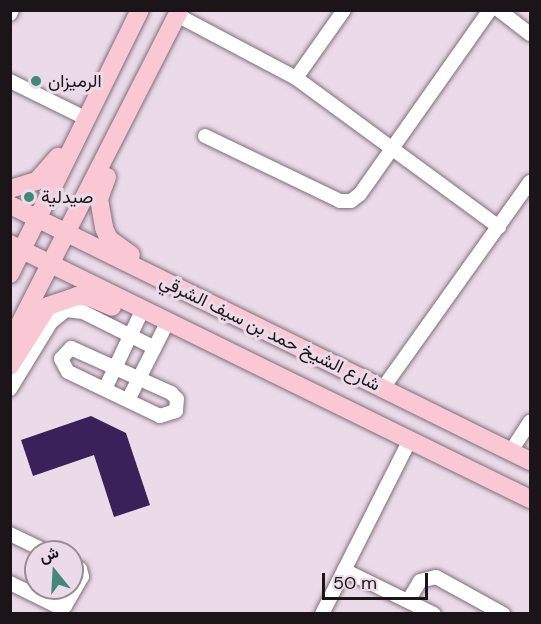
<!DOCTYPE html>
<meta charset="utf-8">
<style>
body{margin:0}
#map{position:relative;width:541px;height:624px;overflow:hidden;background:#ebdae7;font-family:"DM Sans",Vazirmatn,sans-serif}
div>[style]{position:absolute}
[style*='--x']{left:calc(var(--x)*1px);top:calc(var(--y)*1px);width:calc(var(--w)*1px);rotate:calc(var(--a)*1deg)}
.building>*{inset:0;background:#3b215a}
.roads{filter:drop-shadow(0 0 2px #7e6f7b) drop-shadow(0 0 2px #7e6f7b)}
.minor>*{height:14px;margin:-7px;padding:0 7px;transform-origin:7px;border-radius:7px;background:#fff}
.major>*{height:18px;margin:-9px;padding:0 9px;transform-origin:9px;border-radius:9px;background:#fac7d4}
.dots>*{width:16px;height:16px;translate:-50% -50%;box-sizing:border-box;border:3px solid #ebdae7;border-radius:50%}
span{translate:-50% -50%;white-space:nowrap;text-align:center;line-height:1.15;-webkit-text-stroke:6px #ebdae7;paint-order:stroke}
.poi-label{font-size:18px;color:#1b151a}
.left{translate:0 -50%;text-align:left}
.street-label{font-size:18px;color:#1b151a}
.frame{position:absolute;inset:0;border:12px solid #1b151a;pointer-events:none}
.north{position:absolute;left:24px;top:540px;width:60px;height:60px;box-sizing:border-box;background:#ebdae7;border:2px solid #988b95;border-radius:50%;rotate:342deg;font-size:16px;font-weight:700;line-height:24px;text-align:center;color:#1b151a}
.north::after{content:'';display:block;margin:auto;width:21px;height:27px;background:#44887b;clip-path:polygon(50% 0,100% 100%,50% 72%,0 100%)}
.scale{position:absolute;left:322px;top:573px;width:106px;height:27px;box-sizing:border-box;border:3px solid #1b151a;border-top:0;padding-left:8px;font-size:18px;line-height:21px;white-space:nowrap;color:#1b151a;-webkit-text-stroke:4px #ebdae7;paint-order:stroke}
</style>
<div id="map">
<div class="building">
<div style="clip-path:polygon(91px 416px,126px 433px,150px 505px,114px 517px,94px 455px,33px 476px,21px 440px)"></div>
</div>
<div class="roads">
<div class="minor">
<div style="--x:499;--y:10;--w:39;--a:38"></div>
<div style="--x:10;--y:14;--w:4;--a:-63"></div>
<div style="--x:177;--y:15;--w:135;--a:27.9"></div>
<div style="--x:296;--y:78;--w:252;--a:36.3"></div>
<div style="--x:296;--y:78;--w:83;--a:-54.8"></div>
<div style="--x:10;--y:81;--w:77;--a:26.2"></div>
<div style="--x:205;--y:136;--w:150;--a:25.7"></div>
<div style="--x:340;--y:201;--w:11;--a:0"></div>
<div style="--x:351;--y:201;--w:11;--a:-38"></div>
<div style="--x:360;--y:194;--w:225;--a:-54.8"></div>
<div style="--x:71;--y:348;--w:110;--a:24.2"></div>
<div style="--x:171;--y:393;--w:8;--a:45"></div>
<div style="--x:177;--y:399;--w:12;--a:95"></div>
<div style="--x:176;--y:411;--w:17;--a:163"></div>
<div style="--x:160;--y:416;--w:102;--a:-154.4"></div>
<div style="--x:68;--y:372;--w:15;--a:-118"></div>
<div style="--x:61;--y:359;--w:15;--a:-48"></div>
<div style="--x:383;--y:388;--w:253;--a:-54.5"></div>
<div style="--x:10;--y:389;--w:79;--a:-58.5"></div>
<div style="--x:51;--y:322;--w:19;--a:-39"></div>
<div style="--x:66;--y:310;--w:17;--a:7"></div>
<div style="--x:83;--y:312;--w:80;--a:26.6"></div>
<div style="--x:105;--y:389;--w:89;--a:-64.6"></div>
<div style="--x:128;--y:400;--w:89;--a:-63.1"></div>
<div style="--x:511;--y:451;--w:35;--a:-57"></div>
<div style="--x:10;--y:534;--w:41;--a:25.9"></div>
<div style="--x:344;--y:570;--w:100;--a:26.1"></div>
<div style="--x:10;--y:583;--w:52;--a:26.1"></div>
<div style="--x:57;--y:606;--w:8;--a:0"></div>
<div style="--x:65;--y:606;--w:34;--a:-60"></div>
<div style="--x:82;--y:577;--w:8;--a:-104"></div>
<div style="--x:80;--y:569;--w:9;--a:-148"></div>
<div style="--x:408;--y:601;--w:23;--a:-59"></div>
<div style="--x:420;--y:581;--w:16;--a:-14"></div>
<div style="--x:436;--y:577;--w:77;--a:28.9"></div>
<div style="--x:322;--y:614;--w:195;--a:-63.2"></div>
</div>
<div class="major">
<div style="--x:107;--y:177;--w:23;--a:110"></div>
<div style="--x:99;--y:199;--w:29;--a:80"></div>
<div style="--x:104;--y:228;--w:12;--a:66"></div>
<div style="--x:109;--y:239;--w:27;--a:36"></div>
<div style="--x:10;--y:189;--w:28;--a:-17"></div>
<div style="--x:37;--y:181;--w:32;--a:-49"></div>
<div style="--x:10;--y:205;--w:580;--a:26.21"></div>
<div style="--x:10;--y:244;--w:579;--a:26.12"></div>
<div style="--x:10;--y:274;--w:294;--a:-63.8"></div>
<div style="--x:10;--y:343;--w:374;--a:-63"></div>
<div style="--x:10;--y:366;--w:71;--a:-57.7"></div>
<div style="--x:48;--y:306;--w:31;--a:-19"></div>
<div style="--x:77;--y:296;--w:12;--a:5"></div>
<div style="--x:89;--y:297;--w:25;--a:23"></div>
</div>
</div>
<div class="dots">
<div style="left:36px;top:81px;background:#44887b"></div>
<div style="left:29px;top:197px;background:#44887b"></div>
</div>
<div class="poi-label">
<span class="left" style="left:48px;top:81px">الرميزان</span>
<span class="left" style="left:41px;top:197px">صيدلية</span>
</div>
<div class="street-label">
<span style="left:270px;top:333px;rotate:26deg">شارع الشيخ حمد بن سيف الشرقي</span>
</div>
<div class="frame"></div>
<div class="north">ش</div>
<div class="scale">50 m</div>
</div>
